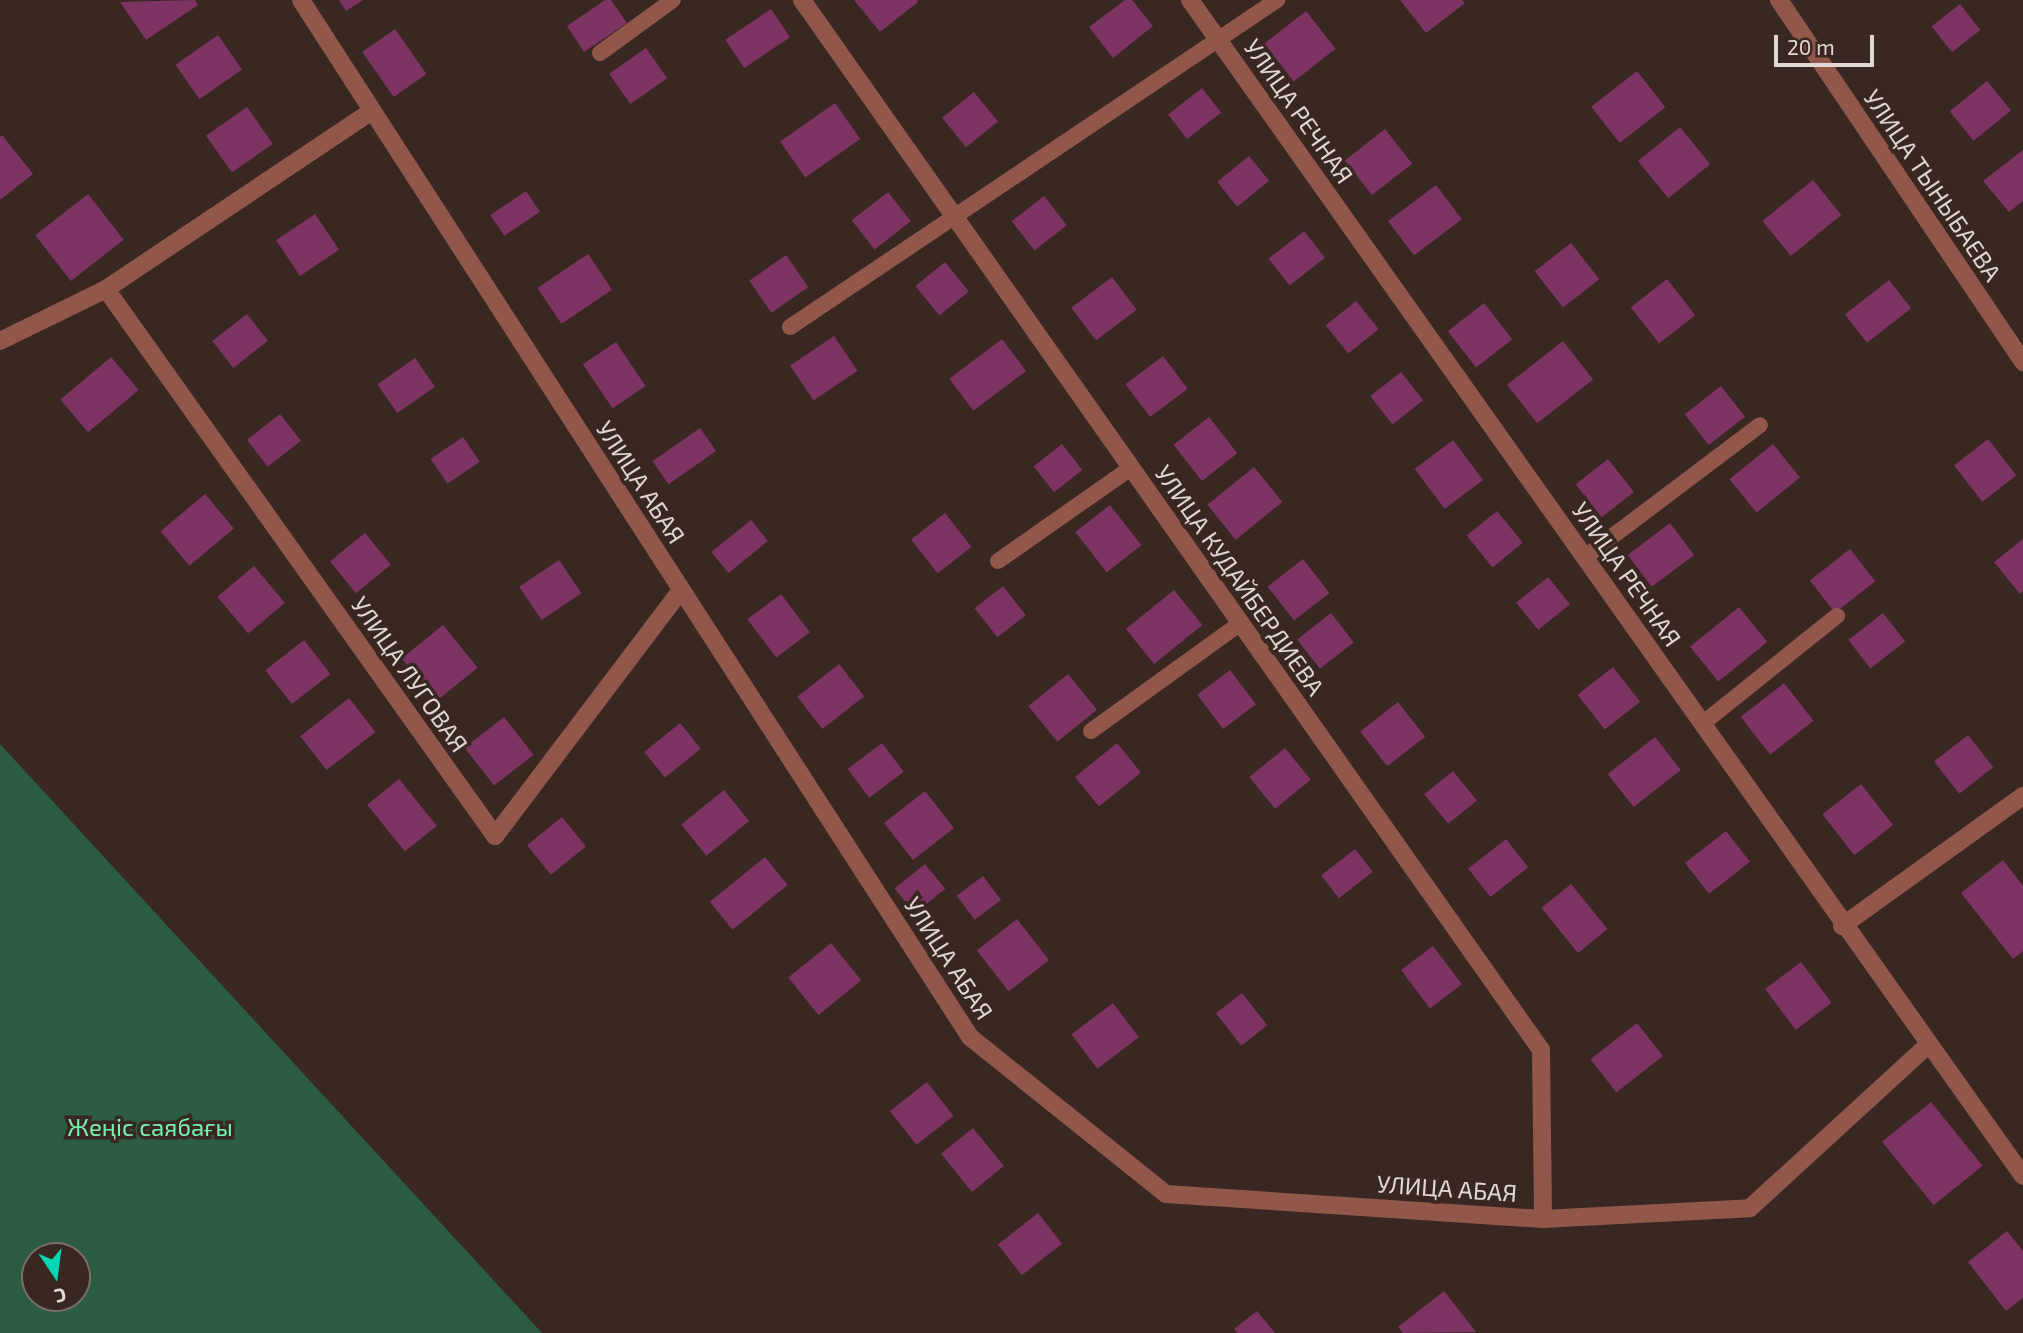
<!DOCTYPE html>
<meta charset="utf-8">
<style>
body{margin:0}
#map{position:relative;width:2023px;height:1333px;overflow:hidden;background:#392721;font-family:"Exo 2",sans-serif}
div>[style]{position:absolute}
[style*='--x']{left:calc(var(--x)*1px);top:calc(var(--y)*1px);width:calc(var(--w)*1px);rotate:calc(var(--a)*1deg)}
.green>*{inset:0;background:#2c5d42}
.building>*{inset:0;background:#7e3463;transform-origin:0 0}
.service>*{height:16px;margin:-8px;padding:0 8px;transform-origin:8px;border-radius:8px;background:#91574b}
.minor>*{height:18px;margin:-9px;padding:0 9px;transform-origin:9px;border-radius:9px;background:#91574b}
.tertiary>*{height:18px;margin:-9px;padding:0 9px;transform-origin:9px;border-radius:9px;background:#91574b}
span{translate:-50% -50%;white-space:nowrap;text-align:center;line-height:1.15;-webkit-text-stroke:7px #392721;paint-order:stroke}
.street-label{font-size:24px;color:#e3d7d2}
.park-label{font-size:24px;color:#76f2af}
.north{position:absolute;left:21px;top:1242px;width:70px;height:70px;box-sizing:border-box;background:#392721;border:2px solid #7d6d68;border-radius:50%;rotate:167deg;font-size:19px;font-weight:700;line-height:28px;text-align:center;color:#e3d7d2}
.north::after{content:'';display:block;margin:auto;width:24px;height:32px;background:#08d5b5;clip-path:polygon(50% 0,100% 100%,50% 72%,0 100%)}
.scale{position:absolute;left:1774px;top:35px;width:100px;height:32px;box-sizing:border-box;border:4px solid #e3d7d2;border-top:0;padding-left:9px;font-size:21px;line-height:24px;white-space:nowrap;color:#e3d7d2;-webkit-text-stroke:5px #392721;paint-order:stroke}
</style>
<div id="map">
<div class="green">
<div style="clip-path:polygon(evenodd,0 744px,542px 1333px,0 1333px,0 744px,35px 1256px,77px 1256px,77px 1298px,35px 1298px,35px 1256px)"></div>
</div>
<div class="building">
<div style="clip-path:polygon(195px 0,198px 5px,146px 40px,120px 2px)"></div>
<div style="clip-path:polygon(339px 0,363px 0,346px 11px)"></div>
<div style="clip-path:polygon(605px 0,611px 0,627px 23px,584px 52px,567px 26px)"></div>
<div style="clip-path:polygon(854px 0,917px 0,918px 2px,880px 32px)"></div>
<div style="clip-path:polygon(1125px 0,1132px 0,1153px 26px,1113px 58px,1089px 27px)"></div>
<div style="clip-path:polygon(1400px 0,1462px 0,1465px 3px,1426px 33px)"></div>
<div style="left:1960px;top:4px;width:33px;height:36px;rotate:52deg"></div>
<div style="left:771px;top:9px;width:34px;height:55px;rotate:56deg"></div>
<div style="left:1306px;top:11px;width:48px;height:53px;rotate:52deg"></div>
<div style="left:395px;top:29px;width:55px;height:40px;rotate:55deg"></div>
<div style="left:218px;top:35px;width:42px;height:52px;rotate:55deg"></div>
<div style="left:646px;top:48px;width:37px;height:45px;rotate:55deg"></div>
<div style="left:1637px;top:71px;width:46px;height:58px;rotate:52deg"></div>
<div style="left:1987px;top:81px;width:38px;height:48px;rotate:51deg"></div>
<div style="left:1202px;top:88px;width:31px;height:43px;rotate:52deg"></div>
<div style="left:974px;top:92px;width:38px;height:41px;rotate:51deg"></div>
<div style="left:835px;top:103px;width:44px;height:67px;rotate:55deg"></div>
<div style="left:247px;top:107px;width:45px;height:50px;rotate:55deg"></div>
<div style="left:1680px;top:127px;width:48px;height:54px;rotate:51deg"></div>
<div style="left:1385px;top:129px;width:44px;height:51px;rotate:52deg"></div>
<div style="clip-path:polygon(2px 135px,33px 174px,0 200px,0 137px)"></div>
<div style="clip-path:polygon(2023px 150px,2023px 201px,2009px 212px,1983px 181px)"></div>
<div style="left:1249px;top:156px;width:32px;height:41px;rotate:51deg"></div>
<div style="left:1813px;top:180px;width:45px;height:65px;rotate:51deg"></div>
<div style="left:1436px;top:185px;width:43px;height:60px;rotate:53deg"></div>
<div style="left:526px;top:191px;width:25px;height:43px;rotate:56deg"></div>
<div style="left:888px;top:192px;width:37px;height:46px;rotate:52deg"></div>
<div style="left:88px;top:194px;width:58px;height:67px;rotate:52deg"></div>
<div style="left:1044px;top:196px;width:37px;height:41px;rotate:52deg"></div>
<div style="left:315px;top:214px;width:43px;height:47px;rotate:56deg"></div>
<div style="left:1304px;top:231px;width:34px;height:45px;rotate:52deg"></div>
<div style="left:1571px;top:243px;width:46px;height:46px;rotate:52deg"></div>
<div style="left:588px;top:254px;width:43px;height:61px;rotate:56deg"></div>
<div style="left:786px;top:255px;width:39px;height:45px;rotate:55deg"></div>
<div style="left:945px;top:262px;width:38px;height:38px;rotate:51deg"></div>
<div style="left:1112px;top:277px;width:41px;height:51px;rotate:53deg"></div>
<div style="left:1667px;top:279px;width:46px;height:46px;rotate:52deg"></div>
<div style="left:1889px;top:280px;width:36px;height:56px;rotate:52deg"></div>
<div style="left:1356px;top:301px;width:36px;height:39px;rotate:51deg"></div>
<div style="left:1484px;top:303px;width:46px;height:46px;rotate:52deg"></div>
<div style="left:247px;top:314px;width:34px;height:44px;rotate:52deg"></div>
<div style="left:834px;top:336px;width:42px;height:53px;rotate:56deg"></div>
<div style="left:1002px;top:339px;width:40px;height:66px;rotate:53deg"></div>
<div style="left:1563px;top:341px;width:49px;height:71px;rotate:52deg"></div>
<div style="left:616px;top:342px;width:53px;height:40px;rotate:56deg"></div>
<div style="left:1163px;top:356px;width:41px;height:47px;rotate:53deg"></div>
<div style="left:111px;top:357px;width:43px;height:66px;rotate:50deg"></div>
<div style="left:415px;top:358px;width:35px;height:46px;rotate:55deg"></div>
<div style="left:1401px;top:372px;width:36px;height:39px;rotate:52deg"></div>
<div style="left:1721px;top:386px;width:39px;height:46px;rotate:52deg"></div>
<div style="left:280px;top:414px;width:34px;height:42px;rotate:52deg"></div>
<div style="left:1209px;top:417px;width:46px;height:45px;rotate:52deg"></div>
<div style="left:700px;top:428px;width:28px;height:58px;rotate:55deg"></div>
<div style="left:463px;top:437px;width:30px;height:39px;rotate:56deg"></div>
<div style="left:1988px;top:439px;width:46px;height:43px;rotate:52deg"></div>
<div style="left:1453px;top:440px;width:50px;height:48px;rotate:53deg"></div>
<div style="left:1062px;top:444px;width:33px;height:36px;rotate:52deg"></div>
<div style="left:1773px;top:444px;width:43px;height:56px;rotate:51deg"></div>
<div style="left:1608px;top:459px;width:42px;height:41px;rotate:52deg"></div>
<div style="left:1254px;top:467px;width:45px;height:60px;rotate:51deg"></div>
<div style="left:205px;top:494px;width:45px;height:58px;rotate:50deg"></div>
<div style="left:1110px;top:505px;width:51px;height:44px;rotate:52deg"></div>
<div style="left:1497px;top:511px;width:41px;height:39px;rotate:51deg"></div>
<div style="left:945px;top:513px;width:43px;height:43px;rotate:52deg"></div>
<div style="left:751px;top:520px;width:27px;height:51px;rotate:51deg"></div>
<div style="left:1670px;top:523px;width:40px;height:53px;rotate:53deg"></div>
<div style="left:365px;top:533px;width:41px;height:45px;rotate:51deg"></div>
<div style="clip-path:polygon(2023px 539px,2023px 591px,2020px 594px,1994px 562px)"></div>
<div style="left:1850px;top:549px;width:41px;height:51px;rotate:52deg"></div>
<div style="left:1303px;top:559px;width:43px;height:45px;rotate:52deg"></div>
<div style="left:559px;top:560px;width:40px;height:48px;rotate:56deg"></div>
<div style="left:254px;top:566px;width:48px;height:48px;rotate:50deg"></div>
<div style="left:1548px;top:577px;width:35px;height:41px;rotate:51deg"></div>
<div style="left:1003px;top:586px;width:37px;height:36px;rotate:52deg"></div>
<div style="left:1174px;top:590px;width:45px;height:62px;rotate:51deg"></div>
<div style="left:781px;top:594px;width:48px;height:42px;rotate:53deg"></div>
<div style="left:1739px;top:607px;width:45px;height:63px;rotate:51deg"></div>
<div style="left:1331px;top:613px;width:37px;height:43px;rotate:52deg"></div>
<div style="left:1883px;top:613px;width:36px;height:44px;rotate:52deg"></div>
<div style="left:443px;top:625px;width:55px;height:53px;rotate:51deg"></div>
<div style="left:304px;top:640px;width:43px;height:49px;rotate:52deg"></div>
<div style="left:839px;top:664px;width:41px;height:53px;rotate:52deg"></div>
<div style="left:1613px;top:667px;width:44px;height:45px;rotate:52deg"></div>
<div style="left:1230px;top:670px;width:43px;height:41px;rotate:53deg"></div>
<div style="left:1068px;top:674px;width:46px;height:51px;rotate:51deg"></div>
<div style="left:1784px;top:683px;width:48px;height:55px;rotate:52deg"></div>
<div style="left:349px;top:698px;width:43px;height:62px;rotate:52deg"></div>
<div style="left:1398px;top:702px;width:44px;height:48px;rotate:52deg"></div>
<div style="left:504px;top:717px;width:48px;height:50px;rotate:52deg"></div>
<div style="left:680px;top:723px;width:33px;height:46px;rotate:51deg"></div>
<div style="left:1968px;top:735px;width:41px;height:43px;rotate:52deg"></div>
<div style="left:1655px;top:737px;width:42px;height:60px;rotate:52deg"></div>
<div style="left:882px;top:743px;width:36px;height:43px;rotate:53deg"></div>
<div style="left:1117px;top:743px;width:38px;height:54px;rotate:51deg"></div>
<div style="left:1285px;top:748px;width:41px;height:46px;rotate:51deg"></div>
<div style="left:1453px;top:771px;width:38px;height:37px;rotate:51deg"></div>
<div style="left:399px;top:779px;width:60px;height:41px;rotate:51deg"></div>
<div style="left:1861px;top:784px;width:52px;height:49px;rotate:52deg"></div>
<div style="left:724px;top:790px;width:40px;height:55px;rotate:51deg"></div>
<div style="left:925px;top:791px;width:47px;height:52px;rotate:52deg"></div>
<div style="left:562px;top:817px;width:38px;height:45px;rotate:51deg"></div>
<div style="left:1726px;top:831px;width:39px;height:52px;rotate:52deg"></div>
<div style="left:1506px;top:839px;width:36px;height:48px;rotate:52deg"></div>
<div style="left:1355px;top:849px;width:29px;height:43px;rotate:52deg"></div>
<div style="left:765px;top:857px;width:36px;height:71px;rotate:51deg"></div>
<div style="clip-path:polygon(2003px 860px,2023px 886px,2023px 951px,2013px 959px,1961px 893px)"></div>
<div style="left:925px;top:864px;width:32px;height:39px;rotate:51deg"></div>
<div style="left:983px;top:876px;width:30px;height:33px;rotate:53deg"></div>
<div style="left:1571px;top:884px;width:58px;height:38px;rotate:51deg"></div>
<div style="left:1017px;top:919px;width:52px;height:51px;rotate:52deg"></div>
<div style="left:831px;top:943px;width:48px;height:55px;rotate:51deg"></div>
<div style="left:1433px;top:946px;width:48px;height:40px;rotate:53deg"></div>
<div style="left:1801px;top:962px;width:51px;height:45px;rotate:53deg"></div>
<div style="left:1242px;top:993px;width:41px;height:33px;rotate:52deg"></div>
<div style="left:1113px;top:1003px;width:43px;height:52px;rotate:53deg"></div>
<div style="left:1637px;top:1023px;width:42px;height:59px;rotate:52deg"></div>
<div style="left:927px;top:1082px;width:43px;height:47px;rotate:52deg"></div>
<div style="left:1931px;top:1102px;width:82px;height:63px;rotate:51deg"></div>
<div style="left:973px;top:1128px;width:49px;height:41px;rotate:51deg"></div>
<div style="left:1038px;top:1213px;width:39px;height:51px;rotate:52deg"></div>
<div style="clip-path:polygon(2007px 1231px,2023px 1251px,2023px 1298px,2006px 1311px,1968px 1262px)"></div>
<div style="clip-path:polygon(1444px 1291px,1476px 1332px,1403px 1333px,1398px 1327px)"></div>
<div style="clip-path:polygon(1257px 1311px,1275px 1333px,1237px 1333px,1234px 1329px)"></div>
</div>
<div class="service">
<div style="--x:600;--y:53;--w:90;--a:-36"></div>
<div style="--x:790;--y:327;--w:587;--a:-33.88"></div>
<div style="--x:1585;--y:557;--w:219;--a:-37"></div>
<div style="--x:998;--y:561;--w:162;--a:-35"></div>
<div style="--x:1702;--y:724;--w:173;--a:-38.7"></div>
<div style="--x:1091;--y:731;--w:185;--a:-35.8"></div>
</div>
<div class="minor">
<div style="--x:301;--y:0;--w:1234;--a:57.17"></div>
<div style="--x:970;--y:1037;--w:251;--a:38.7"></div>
<div style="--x:1166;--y:1194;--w:378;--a:3.8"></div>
<div style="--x:1543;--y:1219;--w:207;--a:-3"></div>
<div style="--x:1750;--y:1208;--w:243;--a:-42.5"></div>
<div style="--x:802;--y:0;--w:1284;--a:54.86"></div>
<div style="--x:1541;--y:1050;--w:169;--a:89.3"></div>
<div style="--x:1190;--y:0;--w:1441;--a:54.69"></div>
<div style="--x:106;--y:289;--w:671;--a:54.58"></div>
<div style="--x:495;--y:836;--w:308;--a:-52.9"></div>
<div style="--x:0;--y:341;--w:118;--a:-26.1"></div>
<div style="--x:106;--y:289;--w:320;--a:-33.8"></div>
<div style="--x:1842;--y:926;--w:223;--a:-35.7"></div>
</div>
<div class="tertiary">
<div style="--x:1779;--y:0;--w:437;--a:56"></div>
</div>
<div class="street-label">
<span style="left:1299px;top:111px;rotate:55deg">УЛИЦА РЕЧНАЯ</span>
<span style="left:1933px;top:185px;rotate:56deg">УЛИЦА ТЫНЫБАЕВА</span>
<span style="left:641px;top:482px;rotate:57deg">УЛИЦА АБАЯ</span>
<span style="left:1627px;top:574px;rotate:55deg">УЛИЦА РЕЧНАЯ</span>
<span style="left:1240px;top:580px;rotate:55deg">УЛИЦА КУДАЙБЕРДИЕВА</span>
<span style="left:410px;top:674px;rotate:55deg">УЛИЦА ЛУГОВАЯ</span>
<span style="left:949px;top:958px;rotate:57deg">УЛИЦА АБАЯ</span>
<span style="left:1447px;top:1188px;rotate:4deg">УЛИЦА АБАЯ</span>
</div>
<div class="park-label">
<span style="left:150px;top:1127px">Жеңіс саябағы</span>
</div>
<div class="north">С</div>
<div class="scale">20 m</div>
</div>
